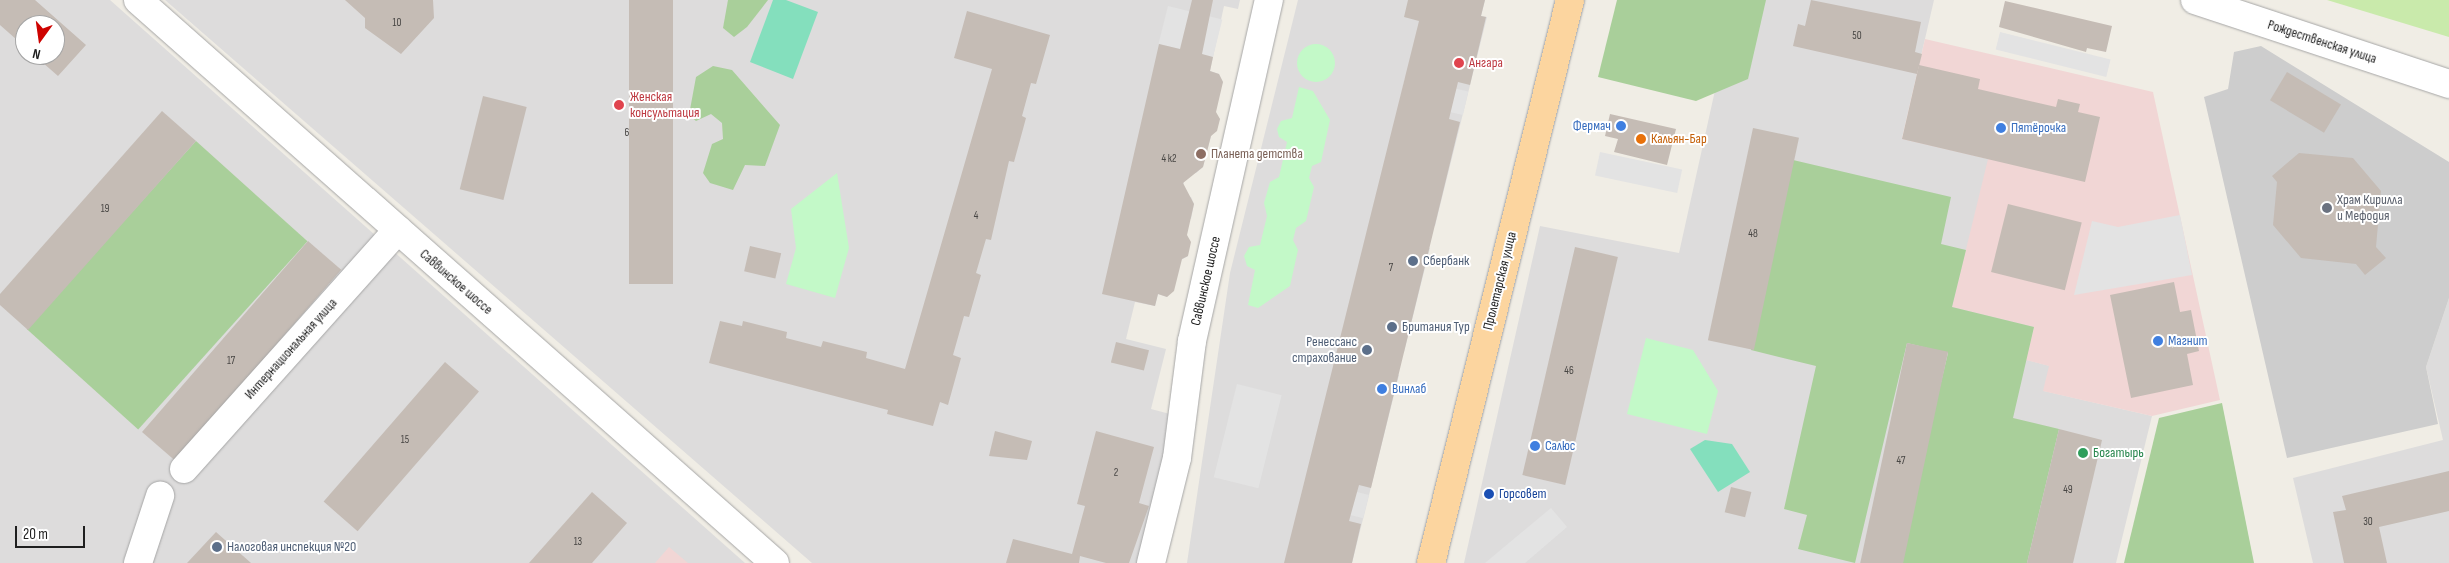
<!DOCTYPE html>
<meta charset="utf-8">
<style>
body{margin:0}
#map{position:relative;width:2449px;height:563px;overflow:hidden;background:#f0ede5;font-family:"Sofia Sans Condensed",sans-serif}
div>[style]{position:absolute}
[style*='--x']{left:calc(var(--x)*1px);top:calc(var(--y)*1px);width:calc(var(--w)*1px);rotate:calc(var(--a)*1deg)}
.residential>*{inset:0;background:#dddcdc}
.commercial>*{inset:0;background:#f1d6d5}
.religious>*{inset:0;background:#cdcdcd}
.grass>*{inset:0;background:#c9eaab}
.forest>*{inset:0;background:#a9cf9a;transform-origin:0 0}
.park>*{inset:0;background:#c3f9c8}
.round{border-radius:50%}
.pitch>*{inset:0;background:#84dfbd}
.parking>*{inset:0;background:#e3e3e3;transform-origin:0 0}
.building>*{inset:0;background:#c5bcb5;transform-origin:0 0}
.roads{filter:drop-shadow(0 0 1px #a6a6a6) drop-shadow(0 0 1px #a6a6a6)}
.minor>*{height:28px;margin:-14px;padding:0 14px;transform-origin:14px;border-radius:14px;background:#fff}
.major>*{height:28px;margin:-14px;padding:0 14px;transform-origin:14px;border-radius:14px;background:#fcd59f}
.dots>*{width:14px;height:14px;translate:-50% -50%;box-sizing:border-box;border:2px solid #fff;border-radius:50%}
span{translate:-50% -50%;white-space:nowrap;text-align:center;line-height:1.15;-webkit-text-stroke:4px #fff;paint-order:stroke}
.number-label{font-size:11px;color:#484644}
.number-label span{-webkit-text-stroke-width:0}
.street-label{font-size:14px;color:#1f1f1f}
.health-label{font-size:14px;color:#be3a42}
.left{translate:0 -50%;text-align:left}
.shop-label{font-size:14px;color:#366cbe}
.right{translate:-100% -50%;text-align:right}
.food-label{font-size:14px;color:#c56008}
.education-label{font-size:14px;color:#785e54}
.worship-label{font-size:14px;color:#5b616d}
.service-label{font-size:14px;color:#4e5e75}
.leisure-label{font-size:14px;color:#27864d}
.transit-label{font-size:14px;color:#164399}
.north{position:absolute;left:15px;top:15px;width:50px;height:50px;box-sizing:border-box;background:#fff;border:1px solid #a5a5a5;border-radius:50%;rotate:194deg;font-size:14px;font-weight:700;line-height:20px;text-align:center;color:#1f1f1f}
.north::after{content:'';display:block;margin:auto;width:18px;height:22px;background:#ce0300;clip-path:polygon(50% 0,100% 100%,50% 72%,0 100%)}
.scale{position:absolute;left:15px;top:526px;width:70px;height:22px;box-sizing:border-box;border:2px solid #1f1f1f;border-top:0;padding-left:6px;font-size:15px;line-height:18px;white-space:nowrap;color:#1f1f1f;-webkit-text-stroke:4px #fff;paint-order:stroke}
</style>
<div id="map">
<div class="residential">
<div style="clip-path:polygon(evenodd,0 0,110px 0,745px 563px,0 563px,0 0,25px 25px,55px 25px,55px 55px,25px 55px,25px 25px)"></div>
<div style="clip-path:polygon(165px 0,1240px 0,1238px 9px,1224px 6px,1210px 71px,1219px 74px,1223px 82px,1211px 111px,1220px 119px,1211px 136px,1203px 167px,1196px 173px,1187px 171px,1181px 194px,1191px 197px,1194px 204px,1191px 219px,1186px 218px,1188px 256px,1181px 260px,1167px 297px,1158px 294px,1155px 306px,1135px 302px,1126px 339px,1166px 349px,1151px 409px,1170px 414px,1166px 456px,1139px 563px,812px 563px)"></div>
<div style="clip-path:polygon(1298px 0,1485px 0,1481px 16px,1487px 17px,1435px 226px,1424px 223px,1418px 246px,1430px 248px,1404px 352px,1393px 349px,1387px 372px,1399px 375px,1352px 563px,1187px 563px,1230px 273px)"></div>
<div style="clip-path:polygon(1735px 0,1934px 0,1902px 138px,1988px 159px,2034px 327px,2027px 360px,2050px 366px,2044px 391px,2152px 416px,2116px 563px,1464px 563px,1540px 226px,1679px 253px)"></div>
<div style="clip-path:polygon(2449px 298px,2449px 563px,2313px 563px,2293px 478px,2443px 440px,2426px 367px)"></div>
</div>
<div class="commercial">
<div style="clip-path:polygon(1925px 39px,2153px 92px,2220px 400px,2152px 416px,2043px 391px,2049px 366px,2026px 360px,2034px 327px,1952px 307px,1988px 159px,1902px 139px)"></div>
<div style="clip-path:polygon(669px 547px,688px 563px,655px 563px)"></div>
</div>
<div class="religious">
<div style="clip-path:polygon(2261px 46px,2449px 162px,2449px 298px,2426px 367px,2438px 424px,2287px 458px,2204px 97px,2228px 89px,2234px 52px)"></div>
</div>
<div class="grass">
<div style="clip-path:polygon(2327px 0,2449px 0,2449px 37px)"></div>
</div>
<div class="forest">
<div style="clip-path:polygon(728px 0,768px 0,747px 27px,734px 37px,723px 28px)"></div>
<div style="clip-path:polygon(1617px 0,1766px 0,1748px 79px,1696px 101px,1598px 77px)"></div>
<div style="clip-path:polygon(713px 66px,732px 70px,780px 125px,765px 166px,745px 165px,733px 190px,710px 183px,703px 173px,712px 144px,723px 139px,722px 123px,711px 114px,696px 121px,689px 115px,696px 77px)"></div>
<div style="left:196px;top:141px;width:150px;height:253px;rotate:42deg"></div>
<div style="clip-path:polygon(1793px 160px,1951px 197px,1941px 244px,1966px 250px,1952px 307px,2034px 327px,2013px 418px,2059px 429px,2027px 563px,1898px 563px,1948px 353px,1907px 343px,1855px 563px,1798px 549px,1807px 515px,1784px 509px,1816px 366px,1751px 350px)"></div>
<div style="clip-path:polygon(2222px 403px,2254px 563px,2124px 563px,2159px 418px)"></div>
</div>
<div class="park">
<div class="round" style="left:1297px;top:44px;width:38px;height:38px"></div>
<div style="clip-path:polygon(1299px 87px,1313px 91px,1330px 120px,1321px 162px,1312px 166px,1309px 178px,1314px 187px,1306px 221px,1296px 228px,1293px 240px,1298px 250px,1290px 286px,1258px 308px,1248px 305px,1255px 270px,1247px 266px,1244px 256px,1249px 247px,1260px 245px,1267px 216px,1264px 203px,1270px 182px,1279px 177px,1287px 142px,1279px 137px,1277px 129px,1281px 121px,1292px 118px)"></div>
<div style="clip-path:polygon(837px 173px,849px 248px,835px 298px,786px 284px,796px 248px,791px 209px)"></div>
<div style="clip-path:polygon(1646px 338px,1693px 350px,1718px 391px,1707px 434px,1627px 414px)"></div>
</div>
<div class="pitch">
<div style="clip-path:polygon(773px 0,786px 0,818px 12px,793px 79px,750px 62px)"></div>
<div style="clip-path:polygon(1705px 440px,1732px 444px,1750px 472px,1718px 492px,1690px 449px)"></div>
</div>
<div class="parking">
<div style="left:1168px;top:6px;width:56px;height:39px;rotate:14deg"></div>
<div style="left:2000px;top:32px;width:114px;height:18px;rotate:14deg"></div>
<div style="left:1405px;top:77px;width:65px;height:24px;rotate:13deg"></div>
<div style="left:1600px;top:152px;width:84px;height:24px;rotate:12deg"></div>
<div style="clip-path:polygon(2180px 215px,2192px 275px,2074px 295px,2092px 221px,2118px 227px)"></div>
<div style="left:1237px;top:384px;width:46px;height:96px;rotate:14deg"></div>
<div style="left:1305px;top:479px;width:66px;height:24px;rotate:14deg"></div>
<div style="clip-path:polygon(1551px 508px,1567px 527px,1525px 563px,1485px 563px)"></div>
</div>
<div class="building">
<div style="clip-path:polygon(0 0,35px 0,86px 45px,58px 76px,34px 55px,55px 55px,55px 25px,25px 25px,25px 47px,0 25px)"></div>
<div style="clip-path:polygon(345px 0,433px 0,434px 18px,401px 54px,365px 28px,365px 18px)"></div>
<div style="left:629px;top:0;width:44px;height:284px"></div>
<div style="clip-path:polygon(1192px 0,1213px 0,1202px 54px,1213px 57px,1210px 71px,1219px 74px,1223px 82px,1216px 112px,1220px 119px,1217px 131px,1211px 136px,1203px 167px,1183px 183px,1194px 204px,1187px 235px,1191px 242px,1188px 256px,1182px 259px,1174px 291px,1167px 297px,1158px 294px,1155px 306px,1102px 294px,1159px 44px,1180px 49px)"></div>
<div style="clip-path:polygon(1408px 0,1485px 0,1481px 16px,1486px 17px,1470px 85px,1458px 82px,1449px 119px,1460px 122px,1371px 488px,1359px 485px,1349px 521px,1361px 524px,1352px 563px,1284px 563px,1419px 21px,1404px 17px)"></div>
<div style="clip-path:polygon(1811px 0,1921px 22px,1915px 52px,1922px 54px,1917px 74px,1793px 46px,1798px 24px,1805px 26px)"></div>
<div style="clip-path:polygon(2005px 1px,2112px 26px,2106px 52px,2087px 48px,2086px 52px,1999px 27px)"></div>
<div style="clip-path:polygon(967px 11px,1050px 35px,1036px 84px,1031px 83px,1022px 116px,1026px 118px,1014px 162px,1009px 161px,991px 240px,986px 239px,976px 273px,981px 275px,969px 317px,964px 316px,953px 355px,961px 358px,948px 405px,940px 402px,933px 426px,887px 414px,888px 410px,709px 363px,720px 321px,742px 326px,743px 321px,787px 332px,786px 338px,821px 347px,823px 341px,867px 352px,866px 358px,905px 369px,992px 69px,954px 58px)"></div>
<div style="clip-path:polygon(1919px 65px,1980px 79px,1978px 89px,2056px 107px,2058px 99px,2080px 104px,2078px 112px,2100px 117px,2085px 182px,1902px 139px)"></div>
<div style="left:2287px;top:72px;width:63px;height:33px;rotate:31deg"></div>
<div style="left:483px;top:96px;width:45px;height:96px;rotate:14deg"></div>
<div style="clip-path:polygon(162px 111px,196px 141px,28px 330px,0 305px,0 294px)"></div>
<div style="clip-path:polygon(1610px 114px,1676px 129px,1667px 165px,1614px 152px,1618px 139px,1605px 136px)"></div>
<div style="left:1753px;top:128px;width:47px;height:217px;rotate:12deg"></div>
<div style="clip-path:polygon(2299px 153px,2353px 158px,2381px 191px,2376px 247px,2386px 258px,2365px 275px,2356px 264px,2301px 258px,2273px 225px,2277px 182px,2272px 176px)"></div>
<div style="left:2008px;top:204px;width:76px;height:70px;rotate:14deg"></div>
<div style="left:308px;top:241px;width:44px;height:253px;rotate:41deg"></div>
<div style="left:750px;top:246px;width:32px;height:26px;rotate:13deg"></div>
<div style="left:1575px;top:247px;width:44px;height:234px;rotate:13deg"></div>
<div style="clip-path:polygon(2174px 282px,2180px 312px,2191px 310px,2199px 351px,2187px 354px,2193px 385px,2131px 398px,2110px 295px)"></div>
<div style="left:1116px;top:342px;width:34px;height:21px;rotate:14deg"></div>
<div style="left:1907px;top:343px;width:42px;height:226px;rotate:12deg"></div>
<div style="left:445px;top:362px;width:45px;height:185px;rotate:41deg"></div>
<div style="clip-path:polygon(2059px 429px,2102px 440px,2098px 457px,2073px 563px,2027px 563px)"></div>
<div style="clip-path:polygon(995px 431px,1032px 441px,1027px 460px,989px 456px)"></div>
<div style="clip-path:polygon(1096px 431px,1154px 447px,1139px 503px,1149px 506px,1129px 563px,1106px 563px,1080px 556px,1079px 563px,1006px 563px,1013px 539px,1072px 554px,1085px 506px,1077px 504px)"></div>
<div style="clip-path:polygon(2449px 471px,2449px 511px,2379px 527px,2387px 563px,2344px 563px,2333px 512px,2346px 510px,2342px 496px)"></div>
<div style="left:1731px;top:487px;width:21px;height:26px;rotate:14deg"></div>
<div style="clip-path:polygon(592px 492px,627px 523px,592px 563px,529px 563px)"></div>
<div style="clip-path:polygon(216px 532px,251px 563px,187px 563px)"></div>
</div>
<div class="roads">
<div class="minor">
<div style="--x:138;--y:0;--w:850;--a:41.47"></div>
<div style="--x:2195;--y:0;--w:268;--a:18.3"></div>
<div style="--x:184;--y:469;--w:321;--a:-48.2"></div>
<div style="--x:138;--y:563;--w:71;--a:-71.8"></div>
<div style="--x:1151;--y:563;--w:108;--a:-76.1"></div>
<div style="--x:1177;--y:458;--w:118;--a:-82.7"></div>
<div style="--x:1192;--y:341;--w:350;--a:-77.3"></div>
</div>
<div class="major">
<div style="--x:1431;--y:563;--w:580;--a:-76.13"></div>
</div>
</div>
<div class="dots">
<div style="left:1459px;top:63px;background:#e0444e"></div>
<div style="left:619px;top:105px;background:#e0444e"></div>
<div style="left:1621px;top:126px;background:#3f7fe0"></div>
<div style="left:2001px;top:128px;background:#3f7fe0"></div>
<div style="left:1641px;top:139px;background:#e8710a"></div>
<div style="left:1201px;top:154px;background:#8d6e63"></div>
<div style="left:2327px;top:208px;background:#6b7280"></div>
<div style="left:1413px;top:261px;background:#5c6f8a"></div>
<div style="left:1392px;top:327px;background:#5c6f8a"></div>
<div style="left:2158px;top:341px;background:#3f7fe0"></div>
<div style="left:1367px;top:350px;background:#5c6f8a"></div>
<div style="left:1382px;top:389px;background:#3f7fe0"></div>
<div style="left:1535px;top:446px;background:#3f7fe0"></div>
<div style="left:2083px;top:453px;background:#2e9e5b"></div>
<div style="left:1489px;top:494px;background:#1a4fb4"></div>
<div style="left:217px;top:547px;background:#5c6f8a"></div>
</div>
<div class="number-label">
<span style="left:397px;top:23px">10</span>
<span style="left:1857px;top:36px">50</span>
<span style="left:627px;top:133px">6</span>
<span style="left:1169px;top:159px">4 к2</span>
<span style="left:105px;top:209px">19</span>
<span style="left:976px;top:216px">4</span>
<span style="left:1753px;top:234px">48</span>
<span style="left:1391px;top:268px">7</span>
<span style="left:231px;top:361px">17</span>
<span style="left:1569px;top:371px">46</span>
<span style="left:405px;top:440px">15</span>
<span style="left:1901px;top:461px">47</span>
<span style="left:1116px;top:473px">2</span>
<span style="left:2068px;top:490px">49</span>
<span style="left:2368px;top:522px">30</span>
<span style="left:578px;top:542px">13</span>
</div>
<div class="street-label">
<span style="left:2322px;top:42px;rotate:18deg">Рождественская улица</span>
<span style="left:1206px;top:281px;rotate:-77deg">Саввинское шоссе</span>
<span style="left:1500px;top:281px;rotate:-76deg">Пролетарская улица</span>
<span style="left:456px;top:282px;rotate:41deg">Саввинское шоссе</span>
<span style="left:291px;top:349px;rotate:-48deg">Интернациональная улица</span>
</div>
<div class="health-label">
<span class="left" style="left:1469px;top:63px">Ангара</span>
<span class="left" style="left:630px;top:105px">Женская<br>консультация</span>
</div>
<div class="shop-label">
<span class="right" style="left:1611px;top:126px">Фермач</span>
<span class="left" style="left:2011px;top:128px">Пятёрочка</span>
<span class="left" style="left:2168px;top:341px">Магнит</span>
<span class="left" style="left:1392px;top:389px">Винлаб</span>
<span class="left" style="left:1545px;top:446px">Салюс</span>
</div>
<div class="food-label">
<span class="left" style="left:1651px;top:139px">Кальян-Бар</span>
</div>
<div class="education-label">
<span class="left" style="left:1211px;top:154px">Планета детства</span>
</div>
<div class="worship-label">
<span class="left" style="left:2337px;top:208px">Храм Кирилла<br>и Мефодия</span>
</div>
<div class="service-label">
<span class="left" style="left:1423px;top:261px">Сбербанк</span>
<span class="left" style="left:1402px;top:327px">Британия Тур</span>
<span class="right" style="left:1357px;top:350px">Ренессанс<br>страхование</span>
<span class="left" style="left:227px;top:547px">Налоговая инспекция №20</span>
</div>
<div class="leisure-label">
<span class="left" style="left:2093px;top:453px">Богатырь</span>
</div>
<div class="transit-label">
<span class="left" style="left:1499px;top:494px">Горсовет</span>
</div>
<div class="north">N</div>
<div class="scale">20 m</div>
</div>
